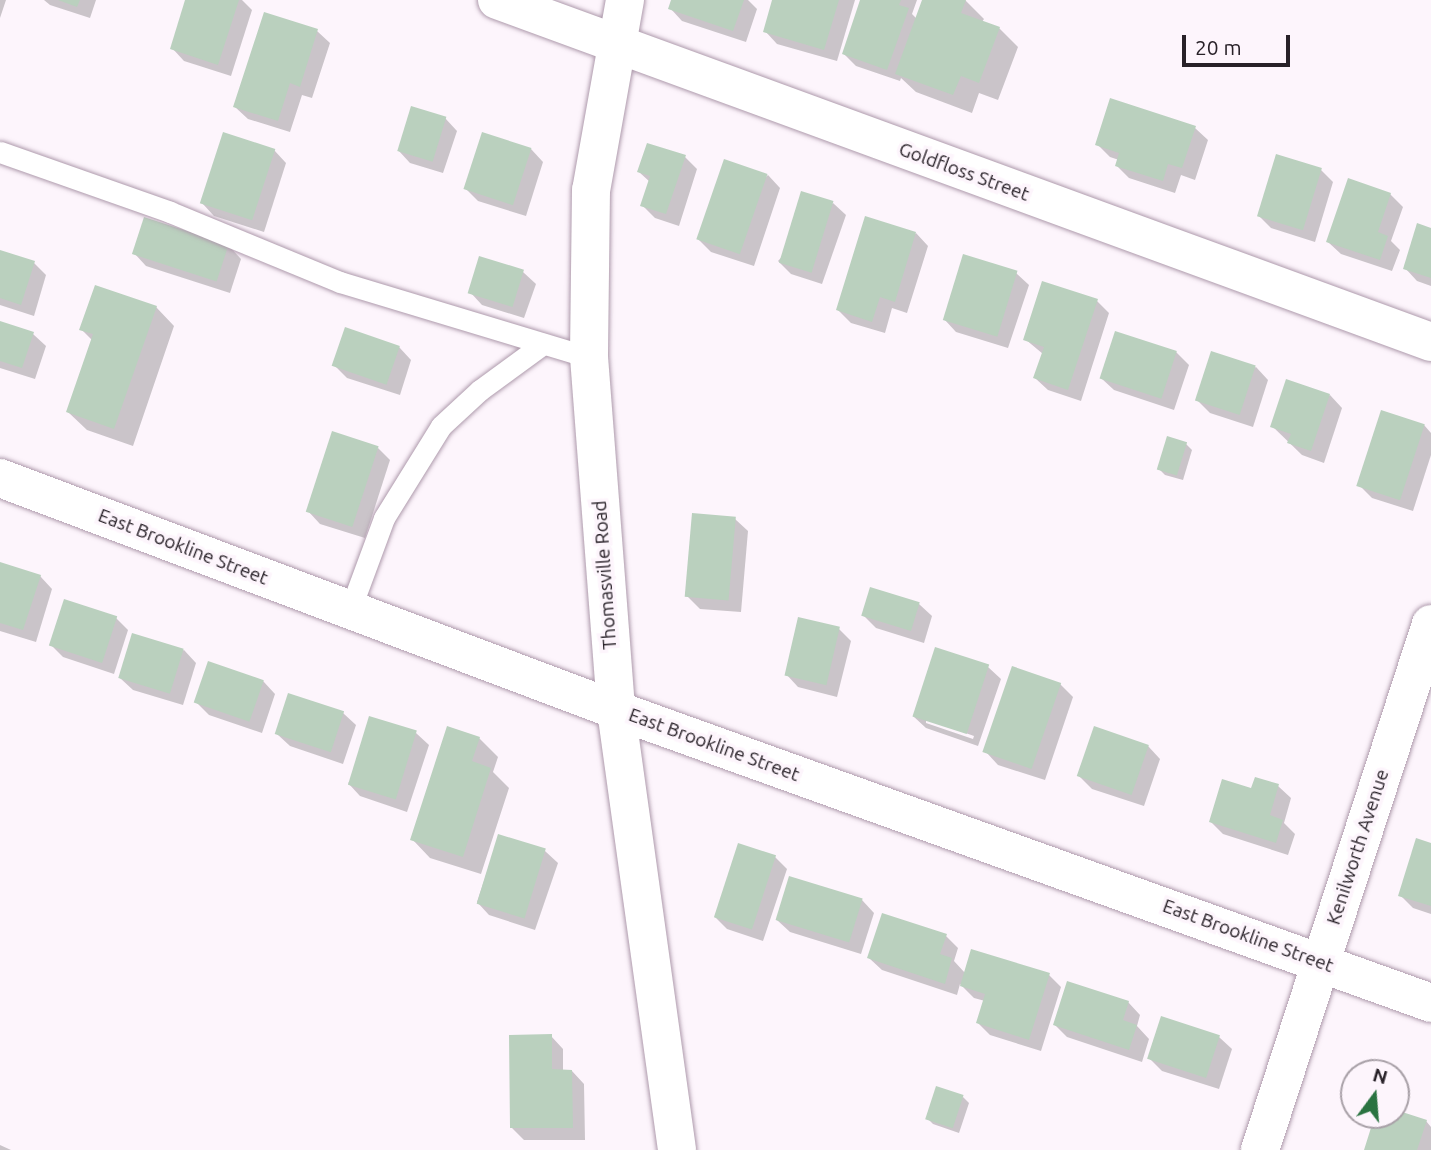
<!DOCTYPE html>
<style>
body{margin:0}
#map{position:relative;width:1431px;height:1150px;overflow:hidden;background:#fdf5fc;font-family:Ubuntu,sans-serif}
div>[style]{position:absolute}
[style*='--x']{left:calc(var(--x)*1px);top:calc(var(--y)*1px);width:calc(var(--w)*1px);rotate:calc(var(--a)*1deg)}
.shadow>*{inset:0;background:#0003}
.building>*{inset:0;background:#bad0be;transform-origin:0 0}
.roads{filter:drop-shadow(0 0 2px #ae9aac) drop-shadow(0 0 2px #ae9aac)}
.lane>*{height:21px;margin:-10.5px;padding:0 10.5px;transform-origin:10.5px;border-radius:10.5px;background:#fff}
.street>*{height:38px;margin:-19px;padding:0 19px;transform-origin:19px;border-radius:19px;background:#fff}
.primary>*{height:38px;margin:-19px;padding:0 19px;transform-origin:19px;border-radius:19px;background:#fff}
span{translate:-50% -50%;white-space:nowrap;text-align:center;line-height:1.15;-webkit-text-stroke:7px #fdf5fc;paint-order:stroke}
.street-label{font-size:19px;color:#282128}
.north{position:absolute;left:1340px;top:1059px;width:70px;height:70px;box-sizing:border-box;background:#fdf5fc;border:2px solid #a8a0a7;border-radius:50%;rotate:16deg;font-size:19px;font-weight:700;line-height:28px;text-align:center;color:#282128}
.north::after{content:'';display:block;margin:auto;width:24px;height:32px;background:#2a7341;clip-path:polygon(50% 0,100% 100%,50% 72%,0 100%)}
.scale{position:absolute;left:1182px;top:35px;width:108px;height:32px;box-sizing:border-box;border:4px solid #282128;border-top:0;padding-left:9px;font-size:21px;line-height:24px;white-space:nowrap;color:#282128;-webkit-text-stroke:5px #fdf5fc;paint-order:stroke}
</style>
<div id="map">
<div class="shadow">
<div style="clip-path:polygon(0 0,6px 0,0 18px)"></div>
<div style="clip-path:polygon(44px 0,96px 0,90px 18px,50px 5px)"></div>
<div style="clip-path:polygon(187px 0,242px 0,252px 10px,231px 76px,184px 61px,172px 48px)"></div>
<div style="clip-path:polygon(673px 0,748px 0,757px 9px,746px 42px,682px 21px,670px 8px)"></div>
<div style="clip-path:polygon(774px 0,855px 0,837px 61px,777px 44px,765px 31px)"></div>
<div style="clip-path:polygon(862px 0,917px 0,912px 14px,917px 19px,924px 0,965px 0,984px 19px,982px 22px,999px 28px,1018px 47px,998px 100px,979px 93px,972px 113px,916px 92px,901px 78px,900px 81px,856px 66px,844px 54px)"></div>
<div style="clip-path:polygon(317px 31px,330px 43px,312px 98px,302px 95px,290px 132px,248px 119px,235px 107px)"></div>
<div style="clip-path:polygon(445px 118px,457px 131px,443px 173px,410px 163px,398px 150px)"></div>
<div style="clip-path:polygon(1195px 128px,1208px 140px,1195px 180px,1181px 175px,1175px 193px,1129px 178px,1117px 166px,1119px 160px,1110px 157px,1097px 144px)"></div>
<div style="clip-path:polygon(531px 149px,543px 162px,526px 216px,478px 201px,466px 189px)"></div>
<div style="clip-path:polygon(274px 150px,286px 163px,264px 232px,214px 216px,202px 203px)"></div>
<div style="clip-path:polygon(685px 157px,697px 169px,679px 226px,655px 218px,642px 205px,650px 182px,639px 172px)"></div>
<div style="clip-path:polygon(1321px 170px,1333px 182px,1315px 242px,1271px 228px,1258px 215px)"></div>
<div style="clip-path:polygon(768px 175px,780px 188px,754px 266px,711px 252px,699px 240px)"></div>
<div style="clip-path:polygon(1390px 194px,1403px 207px,1391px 241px,1400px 250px,1392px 271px,1341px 254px,1328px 242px)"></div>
<div style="clip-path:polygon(833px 203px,846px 215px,822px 284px,791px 274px,778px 261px)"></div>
<div style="clip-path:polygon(1431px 230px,1431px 286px,1417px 281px,1405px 268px)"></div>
<div style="clip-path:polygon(916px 233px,928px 246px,907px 313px,892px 308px,885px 333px,851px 323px,838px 310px)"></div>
<div style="clip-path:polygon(229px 246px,241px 259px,230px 293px,146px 266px,134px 253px)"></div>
<div style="clip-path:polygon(0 252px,34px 263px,46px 275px,34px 316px,0 305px)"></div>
<div style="clip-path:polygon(523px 272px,536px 284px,524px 318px,482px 305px,470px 292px)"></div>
<div style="clip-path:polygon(1016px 273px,1029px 285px,1008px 348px,956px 332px,944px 319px)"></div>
<div style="clip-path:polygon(1097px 301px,1109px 313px,1081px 401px,1048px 390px,1035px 378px,1043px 354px,1025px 339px)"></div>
<div style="clip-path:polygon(156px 307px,174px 326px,133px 446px,87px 430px,68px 412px,93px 341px,81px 329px)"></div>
<div style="clip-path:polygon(0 323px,33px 334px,46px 346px,35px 379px,0 368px)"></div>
<div style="clip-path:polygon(399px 347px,411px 360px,400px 395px,347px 378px,334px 365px)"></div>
<div style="clip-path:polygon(1176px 352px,1189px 365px,1174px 410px,1114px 390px,1101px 378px)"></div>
<div style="clip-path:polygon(1256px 367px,1268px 380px,1253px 427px,1210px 413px,1197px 400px)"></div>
<div style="clip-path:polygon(1330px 395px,1342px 408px,1324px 463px,1302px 455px,1272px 426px)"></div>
<div style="clip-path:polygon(1424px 425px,1431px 433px,1431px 455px,1413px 511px,1372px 498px,1359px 485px)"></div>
<div style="clip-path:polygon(1186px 444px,1192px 450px,1183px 480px,1165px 475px,1159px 469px)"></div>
<div style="clip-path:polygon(378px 448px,390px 460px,365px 538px,320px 524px,308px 511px)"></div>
<div style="clip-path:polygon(735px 519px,748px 531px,741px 612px,700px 609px,687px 596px)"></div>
<div style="clip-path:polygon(0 565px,40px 576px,52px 589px,36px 642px,0 631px)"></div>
<div style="clip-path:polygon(919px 604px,932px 616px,924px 643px,876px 628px,863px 615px)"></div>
<div style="clip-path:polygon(116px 618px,128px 630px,114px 674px,63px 657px,50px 644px)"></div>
<div style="clip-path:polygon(839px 629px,851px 641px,837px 697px,798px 687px,786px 674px)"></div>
<div style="clip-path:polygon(184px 650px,196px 663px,183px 705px,133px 690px,120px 678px)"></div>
<div style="clip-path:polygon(evenodd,988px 667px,1001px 679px,978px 746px,926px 728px,913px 716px,988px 667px,926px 719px,974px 736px,973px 739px,926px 723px,926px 719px)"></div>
<div style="clip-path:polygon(263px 681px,275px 694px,262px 733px,209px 715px,196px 702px)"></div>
<div style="clip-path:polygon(1060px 684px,1073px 697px,1045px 780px,998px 765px,986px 752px)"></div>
<div style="clip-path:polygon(343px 713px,356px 725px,343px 764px,290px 746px,277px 734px)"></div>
<div style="clip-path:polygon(416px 733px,429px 745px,407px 812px,360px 796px,348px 783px)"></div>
<div style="clip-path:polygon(479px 738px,498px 757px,493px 772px,509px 788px,481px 874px,430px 858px,412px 839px)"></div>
<div style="clip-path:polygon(1148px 746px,1160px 759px,1144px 806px,1092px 789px,1079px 776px)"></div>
<div style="clip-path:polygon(1278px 786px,1291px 798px,1284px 823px,1295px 834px,1288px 855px,1223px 834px,1211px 822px,1252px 790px)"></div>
<div style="clip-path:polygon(499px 836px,545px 851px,558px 863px,535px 930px,489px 915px,477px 902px)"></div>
<div style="clip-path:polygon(1431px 844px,1431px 914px,1413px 908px,1400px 895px)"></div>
<div style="clip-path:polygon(775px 857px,787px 869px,763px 941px,727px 929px,715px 917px)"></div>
<div style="clip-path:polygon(862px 900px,874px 913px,861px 954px,790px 932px,777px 920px)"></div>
<div style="clip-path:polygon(946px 936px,958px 948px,954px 961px,965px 973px,1049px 975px,1061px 987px,1041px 1051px,990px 1035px,978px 1023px,985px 1001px,974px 998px,960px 984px,957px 995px,882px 970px,869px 958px)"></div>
<div style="clip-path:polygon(1128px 1002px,1140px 1015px,1137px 1026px,1149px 1039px,1142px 1062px,1067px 1037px,1055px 1025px)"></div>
<div style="clip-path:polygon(551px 1036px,563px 1049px,563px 1071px,572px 1071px,584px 1084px,585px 1140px,524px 1140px,512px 1128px)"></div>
<div style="clip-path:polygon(1219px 1037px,1232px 1049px,1219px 1089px,1162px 1071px,1149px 1058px)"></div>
<div style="clip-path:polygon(963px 1097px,969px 1103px,959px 1133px,933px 1124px,927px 1118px)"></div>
<div style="clip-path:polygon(1396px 1112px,1426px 1121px,1431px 1127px,1431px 1150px,1366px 1150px,1377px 1115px,1396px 1115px)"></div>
<div style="clip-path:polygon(0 1145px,11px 1150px,0 1150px)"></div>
</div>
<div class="building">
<div style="clip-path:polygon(58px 0,80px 0,77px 7px)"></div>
<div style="clip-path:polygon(185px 0,239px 0,218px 65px,170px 49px)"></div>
<div style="clip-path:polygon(671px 0,744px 0,733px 31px,668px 9px)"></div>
<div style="clip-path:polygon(772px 0,839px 0,824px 50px,763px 32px)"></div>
<div style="clip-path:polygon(860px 0,901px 0,899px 5px,909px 8px,887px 70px,842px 54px)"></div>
<div style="clip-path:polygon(922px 0,966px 0,961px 13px,1000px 27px,979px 83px,961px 76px,953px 95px,895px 74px)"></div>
<div style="clip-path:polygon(264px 12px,318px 29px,300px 87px,290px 83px,278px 121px,233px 107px)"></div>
<div style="clip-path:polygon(1110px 98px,1196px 126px,1182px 168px,1168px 164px,1163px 181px,1115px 166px,1119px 153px,1095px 145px)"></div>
<div style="left:411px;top:106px;width:37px;height:47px;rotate:17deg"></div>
<div style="left:223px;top:132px;width:55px;height:75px;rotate:18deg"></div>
<div style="left:482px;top:132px;width:52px;height:60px;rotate:18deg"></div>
<div style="clip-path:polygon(647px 143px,686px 155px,666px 214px,640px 206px,650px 176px,637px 172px)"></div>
<div style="left:1276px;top:154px;width:48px;height:65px;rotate:17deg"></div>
<div style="left:724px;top:159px;width:46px;height:85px;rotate:19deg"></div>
<div style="clip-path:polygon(1348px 178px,1391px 193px,1378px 232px,1388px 236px,1380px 260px,1326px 242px)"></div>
<div style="left:801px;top:191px;width:34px;height:75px;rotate:17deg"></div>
<div style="clip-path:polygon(865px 216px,916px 232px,895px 302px,880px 297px,872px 322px,836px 310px)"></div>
<div style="left:144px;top:217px;width:89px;height:39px;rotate:18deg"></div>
<div style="clip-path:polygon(1417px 223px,1431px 228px,1431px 278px,1403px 269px)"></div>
<div style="clip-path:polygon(0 250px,35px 261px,21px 305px,0 298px)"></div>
<div style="left:963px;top:254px;width:57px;height:69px;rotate:17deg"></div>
<div style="left:479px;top:256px;width:47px;height:39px;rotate:17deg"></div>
<div style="clip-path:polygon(1042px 281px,1098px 299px,1068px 390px,1033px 378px,1044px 347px,1023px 340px)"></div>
<div style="clip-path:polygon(95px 285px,157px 306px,114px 429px,66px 412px,93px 334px,79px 330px)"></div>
<div style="clip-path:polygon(0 321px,34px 332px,22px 368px,0 361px)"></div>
<div style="left:345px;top:327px;width:58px;height:41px;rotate:19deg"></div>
<div style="left:1115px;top:331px;width:65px;height:50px;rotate:18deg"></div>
<div style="left:1211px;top:351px;width:47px;height:52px;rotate:18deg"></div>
<div style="clip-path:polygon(1286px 379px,1330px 394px,1311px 451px,1287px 443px,1291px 434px,1270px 427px)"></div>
<div style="left:1381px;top:410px;width:46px;height:80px;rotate:18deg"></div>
<div style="left:332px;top:431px;width:49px;height:85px;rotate:18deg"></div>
<div style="left:1167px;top:436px;width:21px;height:35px;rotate:17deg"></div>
<div style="left:692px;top:513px;width:44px;height:84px;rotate:5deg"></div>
<div style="clip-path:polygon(0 562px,41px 575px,23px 630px,0 623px)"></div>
<div style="left:870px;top:587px;width:52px;height:30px;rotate:17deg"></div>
<div style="left:64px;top:599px;width:56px;height:49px;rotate:18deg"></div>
<div style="left:798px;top:617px;width:43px;height:60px;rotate:13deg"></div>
<div style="left:132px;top:633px;width:54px;height:47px;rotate:17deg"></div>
<div style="left:935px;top:647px;width:57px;height:73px;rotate:18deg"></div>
<div style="left:208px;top:661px;width:59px;height:44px;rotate:19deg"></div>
<div style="left:1012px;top:666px;width:52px;height:91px;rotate:19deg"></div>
<div style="left:288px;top:693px;width:59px;height:43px;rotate:18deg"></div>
<div style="left:369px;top:716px;width:50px;height:72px;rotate:17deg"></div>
<div style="clip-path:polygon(447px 726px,480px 737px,472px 761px,491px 768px,463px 857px,410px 840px)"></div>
<div style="left:1094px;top:726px;width:58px;height:53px;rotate:19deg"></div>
<div style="clip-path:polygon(1255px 777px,1279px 784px,1270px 815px,1283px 820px,1276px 843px,1209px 822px,1222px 779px,1251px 788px)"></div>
<div style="left:498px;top:834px;width:50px;height:73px;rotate:17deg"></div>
<div style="clip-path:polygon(1416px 838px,1431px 843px,1431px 906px,1398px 896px)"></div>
<div style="left:738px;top:843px;width:40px;height:78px;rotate:18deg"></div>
<div style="left:789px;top:876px;width:77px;height:46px;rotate:17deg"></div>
<div style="clip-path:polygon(882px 913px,947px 934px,940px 954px,952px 958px,945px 984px,867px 958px)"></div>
<div style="clip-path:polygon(971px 949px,1050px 973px,1029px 1040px,976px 1023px,985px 994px,960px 986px)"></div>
<div style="clip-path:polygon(1067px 981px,1129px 1001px,1123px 1020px,1137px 1025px,1129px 1050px,1053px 1025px)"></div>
<div style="left:1161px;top:1016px;width:62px;height:45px;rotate:18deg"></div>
<div style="clip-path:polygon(552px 1034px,552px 1069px,572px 1070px,573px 1128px,510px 1128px,509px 1035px)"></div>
<div style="left:936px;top:1086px;width:29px;height:35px;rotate:18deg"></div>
<div style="clip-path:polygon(1396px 1110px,1427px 1120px,1417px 1150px,1364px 1150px,1375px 1115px,1396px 1115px)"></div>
</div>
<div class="roads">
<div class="lane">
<div style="--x:0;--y:152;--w:180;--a:19.4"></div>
<div style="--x:170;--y:212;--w:184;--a:22.4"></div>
<div style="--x:340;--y:282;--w:260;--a:16.8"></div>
<div style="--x:350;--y:610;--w:98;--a:-69.7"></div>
<div style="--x:384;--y:518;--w:108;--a:-58.2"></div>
<div style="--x:441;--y:426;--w:53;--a:-42.7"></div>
<div style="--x:480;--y:390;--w:78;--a:-36.1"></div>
</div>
<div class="street">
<div style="--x:497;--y:0;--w:995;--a:20.11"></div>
<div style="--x:0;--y:478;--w:658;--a:20.64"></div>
<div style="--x:616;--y:710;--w:866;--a:19.77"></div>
<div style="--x:1260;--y:1150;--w:553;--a:-71.99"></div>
</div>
<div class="primary">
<div style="--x:625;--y:0;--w:193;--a:100.1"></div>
<div style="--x:591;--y:190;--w:167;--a:90.7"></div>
<div style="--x:589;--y:357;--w:354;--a:85.6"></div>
<div style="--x:616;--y:710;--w:444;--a:82.1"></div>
</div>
</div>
<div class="street-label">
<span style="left:964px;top:172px;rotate:20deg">Goldfloss Street</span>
<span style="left:183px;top:547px;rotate:21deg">East Brookline Street</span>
<span style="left:605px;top:575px;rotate:-94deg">Thomasville Road</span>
<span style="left:714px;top:745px;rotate:20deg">East Brookline Street</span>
<span style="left:1358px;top:847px;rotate:-72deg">Kenilworth Avenue</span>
<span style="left:1248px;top:936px;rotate:20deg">East Brookline Street</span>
</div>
<div class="north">N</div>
<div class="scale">20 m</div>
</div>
